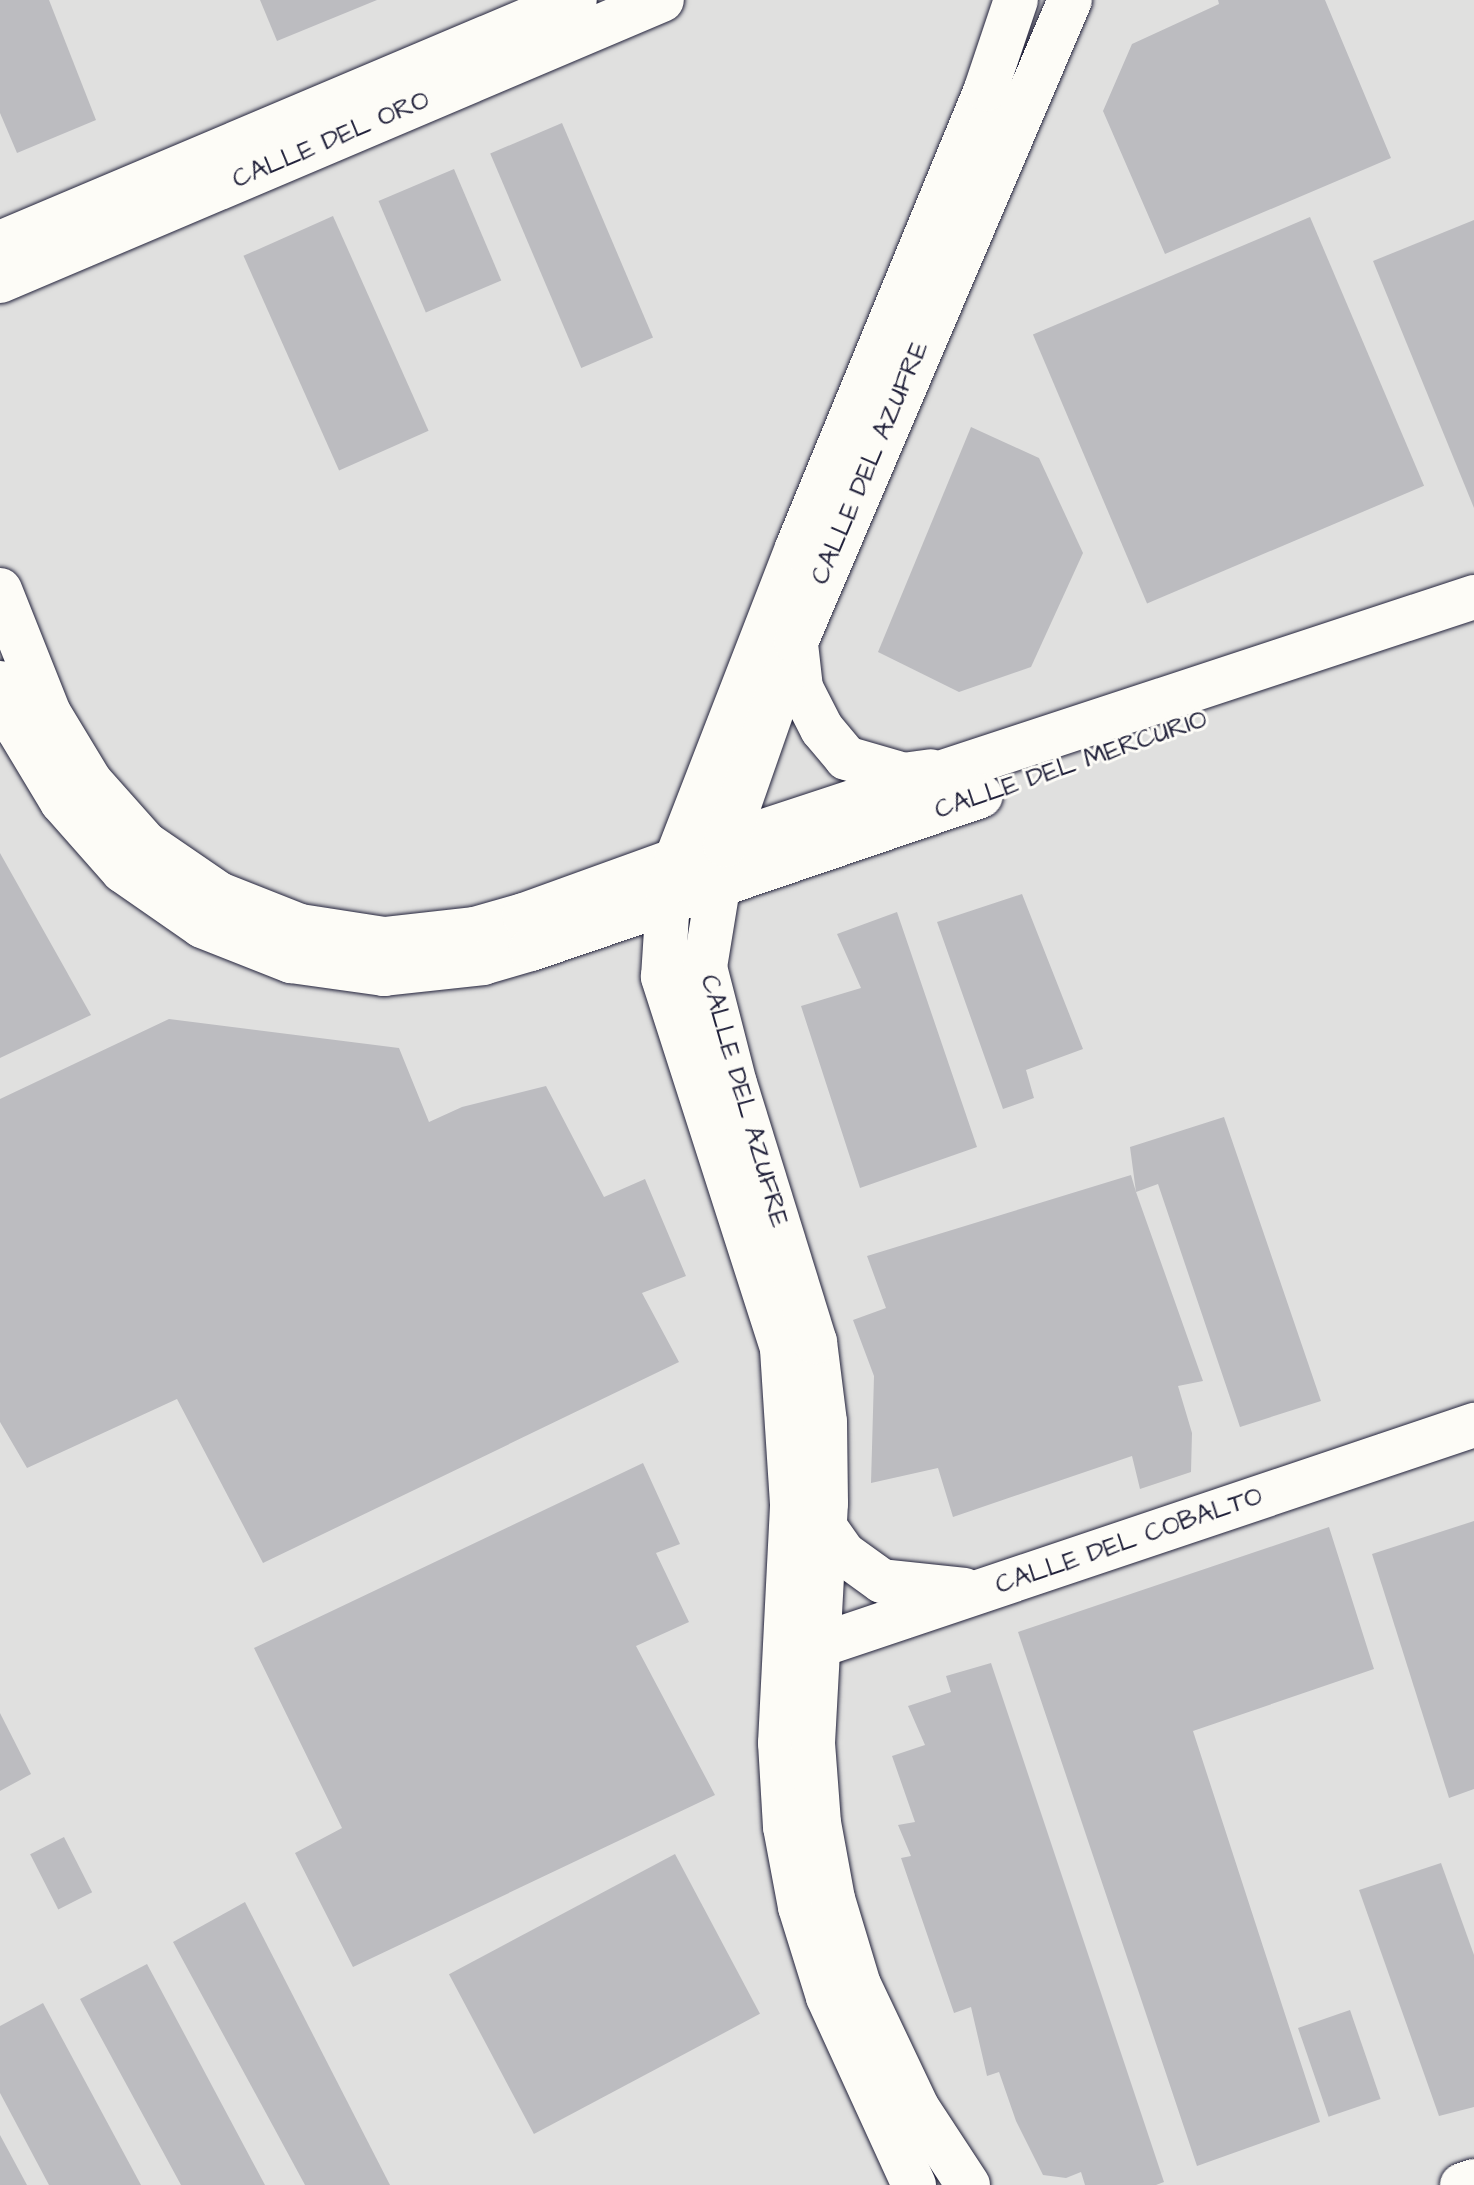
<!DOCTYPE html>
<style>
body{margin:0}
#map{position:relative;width:1474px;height:2185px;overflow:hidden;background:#f0efec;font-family:"Architects Daughter",sans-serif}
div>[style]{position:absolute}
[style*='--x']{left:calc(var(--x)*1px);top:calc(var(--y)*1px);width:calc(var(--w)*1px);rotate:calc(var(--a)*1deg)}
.built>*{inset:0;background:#e0e0df;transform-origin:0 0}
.building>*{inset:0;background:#bcbcc0;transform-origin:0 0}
.roads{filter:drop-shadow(0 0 2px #22223b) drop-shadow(0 0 2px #22223b)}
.street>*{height:44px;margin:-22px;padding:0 22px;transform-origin:22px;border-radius:22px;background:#fdfcf7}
span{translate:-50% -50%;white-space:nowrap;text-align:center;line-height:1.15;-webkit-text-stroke:6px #fdfcf7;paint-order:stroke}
.street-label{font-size:26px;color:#22223b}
</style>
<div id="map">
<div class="built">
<div style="left:0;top:0;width:1474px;height:2185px"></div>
</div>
<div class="building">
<div style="clip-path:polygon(0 0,49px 0,96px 120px,17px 153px,0 113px)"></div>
<div style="clip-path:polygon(260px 0,377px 0,277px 41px)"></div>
<div style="clip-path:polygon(1218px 0,1325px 0,1391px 158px,1165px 254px,1103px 111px,1132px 44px,1219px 4px)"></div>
<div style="left:562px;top:123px;width:233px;height:78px;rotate:67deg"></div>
<div style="left:454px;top:169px;width:121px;height:82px;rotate:67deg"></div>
<div style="left:333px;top:216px;width:235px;height:98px;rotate:66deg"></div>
<div style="left:1310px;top:217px;width:292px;height:301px;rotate:67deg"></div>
<div style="clip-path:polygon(1474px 220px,1474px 508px,1373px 261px)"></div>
<div style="clip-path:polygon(971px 427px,1039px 458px,1083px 553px,1031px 667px,959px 692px,878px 652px)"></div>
<div style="clip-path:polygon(0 853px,91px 1015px,0 1058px)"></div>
<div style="clip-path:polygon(1022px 894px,1083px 1049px,1026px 1070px,1034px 1098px,1003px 1109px,937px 922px)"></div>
<div style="clip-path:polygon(897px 912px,977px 1147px,860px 1188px,801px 1006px,861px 988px,837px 934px)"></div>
<div style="clip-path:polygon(169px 1019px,399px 1048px,429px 1122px,462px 1107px,546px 1086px,604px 1197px,645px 1179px,686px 1276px,642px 1293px,679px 1362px,263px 1563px,177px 1399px,27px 1468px,0 1422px,0 1099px)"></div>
<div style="clip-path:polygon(1224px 1117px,1321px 1401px,1240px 1427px,1158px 1184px,1136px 1192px,1203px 1381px,1178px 1386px,1192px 1433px,1191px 1472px,1140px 1489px,1132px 1456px,953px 1517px,938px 1468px,871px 1483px,874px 1376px,853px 1320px,886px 1308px,867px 1256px,1131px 1175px,1136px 1192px,1130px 1147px)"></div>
<div style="clip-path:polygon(643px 1463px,680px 1544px,656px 1553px,689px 1622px,636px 1646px,715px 1795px,353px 1967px,295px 1853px,342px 1828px,254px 1648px)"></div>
<div style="clip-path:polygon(1474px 1521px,1474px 1789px,1449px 1798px,1372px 1554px)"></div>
<div style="clip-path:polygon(1329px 1527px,1374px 1669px,1193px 1731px,1320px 2122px,1197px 2166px,1018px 1632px)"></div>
<div style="clip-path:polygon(991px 1663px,1164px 2182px,1156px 2185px,1085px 2185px,1081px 2172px,1066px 2178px,1043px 2175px,1016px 2121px,999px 2072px,987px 2076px,971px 2007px,954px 2013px,901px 1858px,911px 1856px,898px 1825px,915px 1822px,892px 1756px,925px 1745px,908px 1706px,951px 1692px,946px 1676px)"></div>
<div style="clip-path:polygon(0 1713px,31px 1774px,0 1791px)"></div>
<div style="left:64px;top:1837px;width:62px;height:38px;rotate:63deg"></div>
<div style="left:675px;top:1854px;width:181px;height:256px;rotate:62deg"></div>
<div style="clip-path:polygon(1441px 1863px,1474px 1955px,1474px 2107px,1439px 2116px,1359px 1890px)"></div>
<div style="clip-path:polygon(245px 1902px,390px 2185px,305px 2185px,173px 1942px)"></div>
<div style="clip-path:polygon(147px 1964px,265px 2185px,181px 2185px,80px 1999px)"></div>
<div style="clip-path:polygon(43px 2003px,141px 2185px,49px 2185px,0 2093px,0 2026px)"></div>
<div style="left:1350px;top:2010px;width:94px;height:55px;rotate:71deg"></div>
<div style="clip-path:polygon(0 2135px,27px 2185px,0 2185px)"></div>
</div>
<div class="roads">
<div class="street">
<div style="--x:0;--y:243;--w:624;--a:-22.91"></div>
<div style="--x:0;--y:281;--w:719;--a:-23"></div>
<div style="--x:0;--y:590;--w:132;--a:68.3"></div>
<div style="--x:49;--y:713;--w:79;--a:58.9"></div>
<div style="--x:90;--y:781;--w:84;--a:48.4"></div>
<div style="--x:146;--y:844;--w:88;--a:34.4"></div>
<div style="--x:219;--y:894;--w:87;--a:21.6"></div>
<div style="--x:300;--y:926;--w:85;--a:8.8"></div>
<div style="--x:384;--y:939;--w:92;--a:-6.3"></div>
<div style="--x:475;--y:929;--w:51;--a:-15.9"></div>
<div style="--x:524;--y:915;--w:162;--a:-19.9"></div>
<div style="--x:676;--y:860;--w:840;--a:-18.24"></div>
<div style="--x:796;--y:644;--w:44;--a:83.5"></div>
<div style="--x:801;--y:688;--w:46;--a:62.9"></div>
<div style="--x:822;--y:729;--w:38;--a:50"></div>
<div style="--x:846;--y:758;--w:60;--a:16.3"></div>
<div style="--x:904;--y:775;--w:27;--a:-8"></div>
<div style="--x:0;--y:683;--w:49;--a:68.6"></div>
<div style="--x:18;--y:729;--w:85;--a:58.9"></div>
<div style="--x:62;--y:802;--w:92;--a:48.5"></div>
<div style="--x:123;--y:871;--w:96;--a:34.8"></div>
<div style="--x:202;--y:926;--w:96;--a:21.5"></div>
<div style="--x:291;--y:961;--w:94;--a:8"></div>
<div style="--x:384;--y:974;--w:100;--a:-6.3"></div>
<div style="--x:483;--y:963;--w:50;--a:-16.3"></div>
<div style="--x:531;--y:949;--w:475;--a:-18.8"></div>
<div style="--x:825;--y:1527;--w:32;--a:55"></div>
<div style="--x:843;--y:1553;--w:48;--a:35.7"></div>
<div style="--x:882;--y:1581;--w:83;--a:6.2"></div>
<div style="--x:794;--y:1654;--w:718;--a:-18.61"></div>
<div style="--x:914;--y:2185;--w:207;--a:-114.6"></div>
<div style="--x:828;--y:1997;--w:94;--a:-107.3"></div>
<div style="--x:800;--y:1907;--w:81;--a:-100.6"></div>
<div style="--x:785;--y:1827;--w:84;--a:-93.4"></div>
<div style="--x:780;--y:1743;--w:239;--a:-87.1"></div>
<div style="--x:792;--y:1504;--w:156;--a:-93.7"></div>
<div style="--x:782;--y:1348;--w:390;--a:-107.8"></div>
<div style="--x:663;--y:977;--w:77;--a:-86.3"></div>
<div style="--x:668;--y:900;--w:41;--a:-78.7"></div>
<div style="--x:676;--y:860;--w:335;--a:-68.8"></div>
<div style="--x:797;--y:548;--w:496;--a:-67.6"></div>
<div style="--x:986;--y:89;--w:94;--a:-71.4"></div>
<div style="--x:968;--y:2185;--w:93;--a:-123.2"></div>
<div style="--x:917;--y:2107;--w:135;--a:-115.4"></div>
<div style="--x:859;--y:1985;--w:90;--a:-106.8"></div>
<div style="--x:833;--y:1899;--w:77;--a:-100.4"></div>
<div style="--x:819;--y:1823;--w:80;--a:-94.3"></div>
<div style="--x:813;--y:1743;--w:240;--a:-86.9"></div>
<div style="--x:826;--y:1503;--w:81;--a:-90.7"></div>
<div style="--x:825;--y:1422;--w:81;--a:-97.1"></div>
<div style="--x:815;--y:1342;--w:270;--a:-107.2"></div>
<div style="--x:735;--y:1084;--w:121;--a:-104.4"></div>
<div style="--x:705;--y:967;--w:124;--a:-80.7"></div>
<div style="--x:725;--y:845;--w:215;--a:-70.7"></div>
<div style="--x:796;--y:642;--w:698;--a:-66.89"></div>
<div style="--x:1462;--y:2185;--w:13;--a:-18"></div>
</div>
</div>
<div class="street-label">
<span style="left:331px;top:140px;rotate:-23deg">CALLE DEL ORO</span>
<span style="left:870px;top:463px;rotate:-67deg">CALLE DEL AZUFRE</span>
<span style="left:1071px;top:765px;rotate:-19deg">CALLE DEL MERCURIO</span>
<span style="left:744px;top:1101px;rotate:74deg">CALLE DEL AZUFRE</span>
<span style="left:1129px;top:1541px;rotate:-19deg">CALLE DEL COBALTO</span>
</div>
</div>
